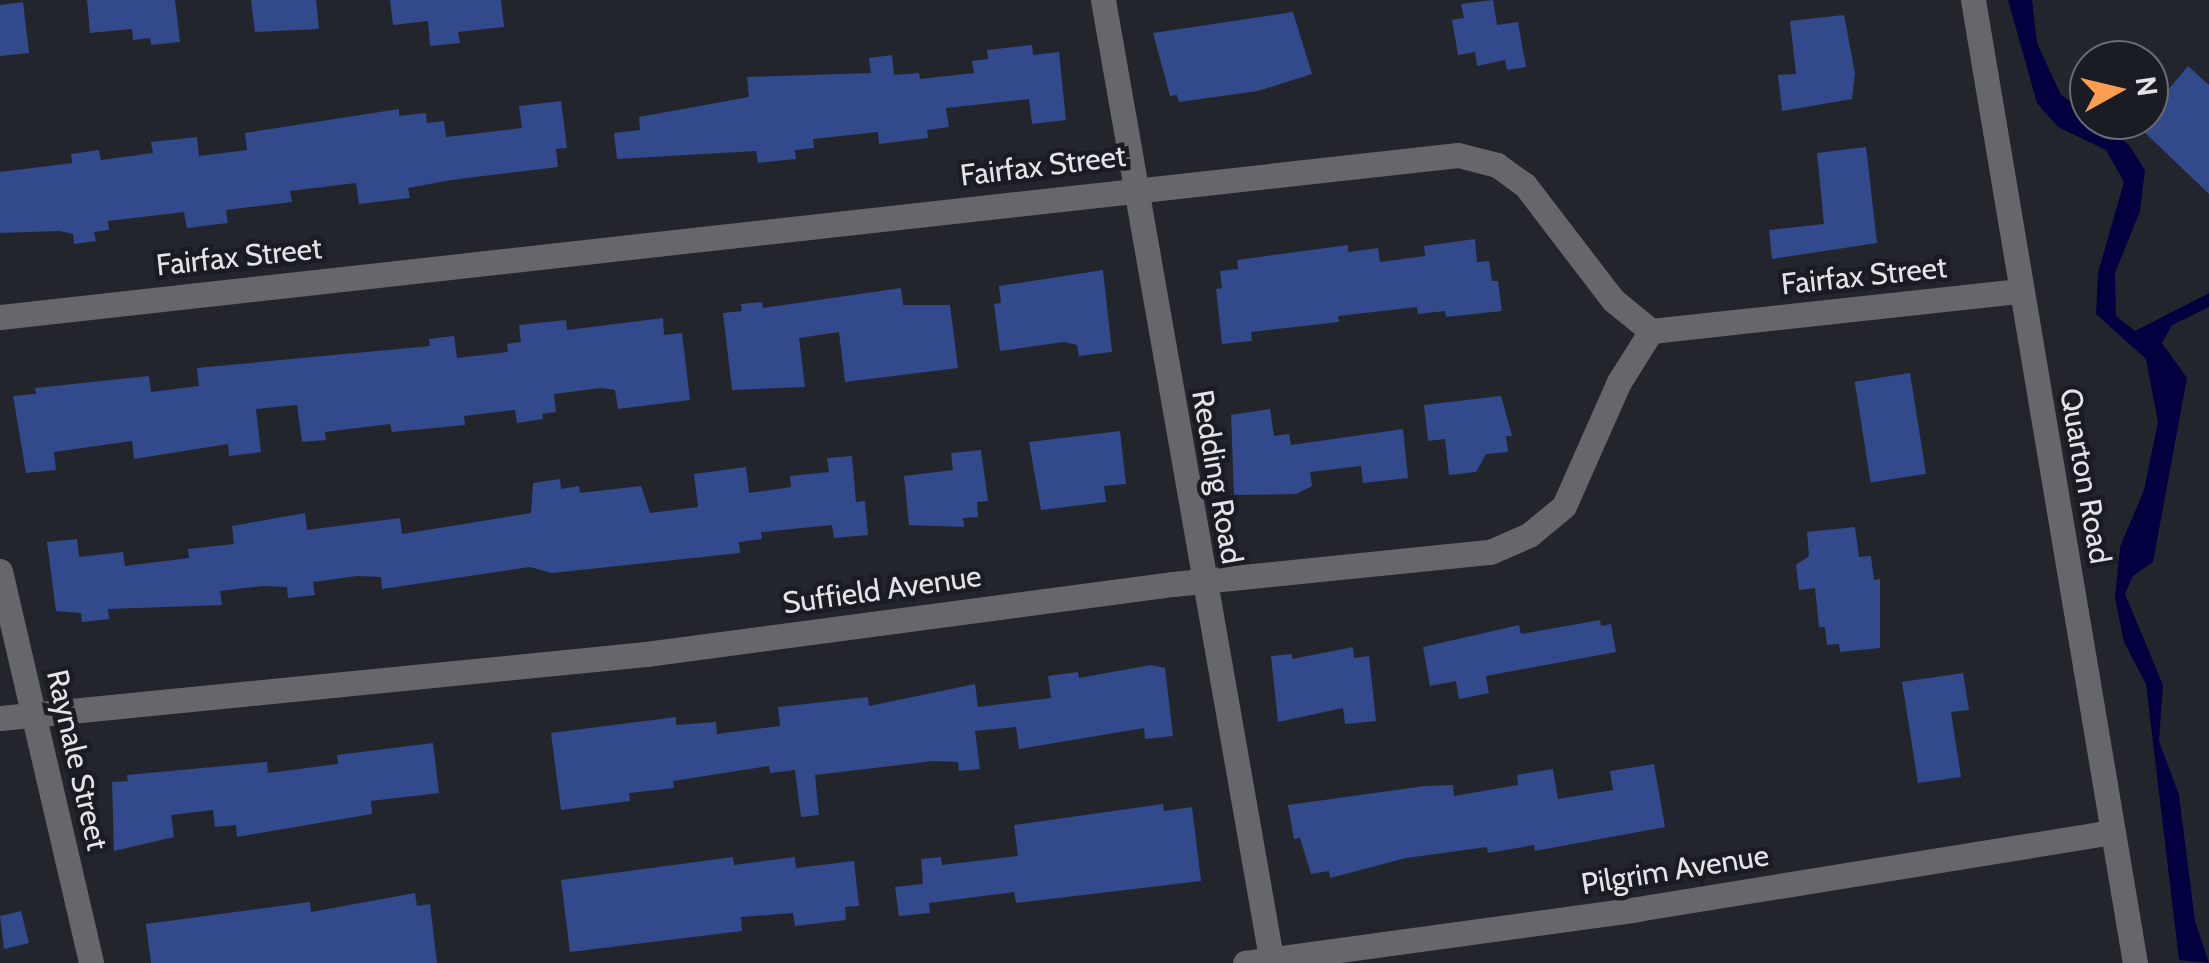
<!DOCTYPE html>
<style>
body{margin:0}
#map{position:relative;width:2209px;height:963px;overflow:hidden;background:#23252c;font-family:Cabin,sans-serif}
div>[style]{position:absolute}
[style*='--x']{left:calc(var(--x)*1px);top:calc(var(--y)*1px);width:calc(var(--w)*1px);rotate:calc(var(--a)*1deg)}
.water>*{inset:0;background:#030040}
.building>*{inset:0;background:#32498c;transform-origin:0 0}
.minor>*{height:25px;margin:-12.5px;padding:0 12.5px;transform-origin:12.5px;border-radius:12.5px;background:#66676b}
.tertiary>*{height:25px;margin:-12.5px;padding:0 12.5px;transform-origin:12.5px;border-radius:12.5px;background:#66676b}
span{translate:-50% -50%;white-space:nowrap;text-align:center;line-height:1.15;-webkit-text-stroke:9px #191c22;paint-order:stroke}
.street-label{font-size:30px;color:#e2e4e8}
.north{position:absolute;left:2069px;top:40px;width:100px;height:100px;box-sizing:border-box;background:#191c22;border:2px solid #696c71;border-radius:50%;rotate:82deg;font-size:28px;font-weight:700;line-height:40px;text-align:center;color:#e2e4e8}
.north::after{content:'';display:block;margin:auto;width:35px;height:45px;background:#fb9e52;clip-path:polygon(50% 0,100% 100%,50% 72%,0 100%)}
</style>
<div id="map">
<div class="water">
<div style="clip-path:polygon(2008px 0,2032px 0,2037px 43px,2061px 95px,2129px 145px,2145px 170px,2140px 211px,2115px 273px,2116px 316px,2135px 331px,2209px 293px,2209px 307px,2172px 325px,2162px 343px,2187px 378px,2153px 562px,2133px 576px,2125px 594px,2163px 685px,2159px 741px,2179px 795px,2195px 921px,2209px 963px,2179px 960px,2146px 684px,2124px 642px,2115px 598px,2120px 547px,2144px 490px,2158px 422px,2146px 359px,2096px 314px,2098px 273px,2124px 182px,2106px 150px,2058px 127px,2037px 103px)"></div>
</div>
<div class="building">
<div style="clip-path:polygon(87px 0,175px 0,180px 42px,151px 45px,150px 38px,133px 40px,132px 29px,90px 33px)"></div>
<div style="clip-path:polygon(251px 0,316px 0,319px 29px,255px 32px)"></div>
<div style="clip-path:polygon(390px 0,501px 0,504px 27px,458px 32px,460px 43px,430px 46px,428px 21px,393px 25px)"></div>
<div style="clip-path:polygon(1493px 0,1497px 25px,1518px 22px,1526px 67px,1507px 70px,1505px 60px,1477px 66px,1475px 52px,1458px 55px,1452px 20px,1464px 18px,1461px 4px)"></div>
<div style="clip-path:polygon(23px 2px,29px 53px,0 56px,0 5px)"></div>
<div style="clip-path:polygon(1293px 12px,1312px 74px,1258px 91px,1179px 102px,1177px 95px,1170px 96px,1153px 33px)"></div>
<div style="clip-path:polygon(1844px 15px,1855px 73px,1852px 99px,1782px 111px,1778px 75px,1796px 74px,1790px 21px)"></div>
<div style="clip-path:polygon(1032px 45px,1033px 55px,1059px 52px,1066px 120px,1032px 124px,1029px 99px,946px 108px,949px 127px,927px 130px,928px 138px,879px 144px,878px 132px,813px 139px,814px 148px,795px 150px,796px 159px,758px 163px,756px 151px,617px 159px,614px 133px,640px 130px,639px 117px,749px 97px,747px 77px,871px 73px,869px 58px,892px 55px,894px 75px,919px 73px,920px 79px,974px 73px,972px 61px,988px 59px,987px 50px)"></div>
<div style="clip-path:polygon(2188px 66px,2209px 85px,2209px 194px,2138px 126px)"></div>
<div style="clip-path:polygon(561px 101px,567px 148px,556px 149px,558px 167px,451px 180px,408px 188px,410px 198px,359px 204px,356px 183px,290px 191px,292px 202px,226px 210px,228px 223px,187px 228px,184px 212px,108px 221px,109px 230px,94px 232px,96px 241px,74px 244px,73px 234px,60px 231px,0 233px,0 172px,72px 163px,71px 154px,99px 150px,101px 160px,153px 153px,151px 142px,197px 137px,199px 156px,247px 150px,245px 133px,399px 109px,399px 116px,426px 113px,427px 123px,444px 121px,446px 137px,522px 128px,519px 106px)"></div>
<div style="clip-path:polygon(1866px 147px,1877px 243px,1772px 259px,1769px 230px,1824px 224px,1817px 153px)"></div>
<div style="clip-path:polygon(1475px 239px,1477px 262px,1489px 261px,1492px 281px,1498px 281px,1502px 311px,1446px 317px,1445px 311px,1418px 314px,1417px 307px,1338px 316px,1339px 322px,1251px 332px,1252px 341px,1222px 344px,1216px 289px,1222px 288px,1220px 271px,1238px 269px,1237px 260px,1348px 245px,1348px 252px,1378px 248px,1380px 262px,1425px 256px,1424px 246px)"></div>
<div style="clip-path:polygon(1103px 270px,1112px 352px,1079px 356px,1077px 345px,1064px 342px,1000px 351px,994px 304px,1001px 303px,999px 286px)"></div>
<div style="clip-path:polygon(901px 288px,903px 305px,950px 305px,958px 368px,845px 382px,839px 332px,799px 338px,805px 387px,732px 390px,723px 313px,742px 311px,741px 304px,762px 302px,763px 308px)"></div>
<div style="clip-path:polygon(663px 318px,664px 335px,682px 333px,690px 400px,618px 409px,615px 390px,601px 388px,554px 394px,556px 412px,542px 414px,543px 419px,517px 423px,515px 410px,464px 416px,465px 425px,392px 432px,390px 424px,325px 432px,326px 440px,302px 442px,297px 405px,256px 409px,261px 452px,229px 456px,228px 444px,134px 459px,132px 441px,54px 452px,56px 470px,26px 473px,13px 396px,36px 394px,35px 388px,149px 376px,151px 392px,199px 386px,197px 368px,430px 346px,429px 339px,454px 336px,457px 358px,508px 352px,507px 344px,521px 342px,519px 325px,566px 320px,567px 330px)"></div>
<div style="left:1910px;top:373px;width:102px;height:56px;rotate:81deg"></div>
<div style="clip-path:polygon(1501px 396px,1512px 436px,1506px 436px,1508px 452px,1486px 454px,1476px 472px,1449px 475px,1445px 439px,1428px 441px,1424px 405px)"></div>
<div style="clip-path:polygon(1270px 409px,1274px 436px,1289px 434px,1291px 445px,1403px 429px,1408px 478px,1363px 483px,1361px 466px,1310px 472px,1312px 486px,1296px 494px,1234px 495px,1231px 415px)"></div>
<div style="clip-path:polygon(1120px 431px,1126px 484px,1104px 486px,1106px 502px,1041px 510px,1029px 442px)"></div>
<div style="clip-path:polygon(981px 450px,988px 501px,977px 502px,978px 517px,963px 518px,964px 527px,909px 525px,904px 476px,953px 470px,951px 453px)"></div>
<div style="clip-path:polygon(852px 456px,856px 502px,865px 501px,868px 535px,834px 538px,832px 525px,761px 532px,762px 539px,739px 542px,740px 553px,552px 573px,530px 567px,382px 589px,381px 577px,357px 576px,313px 582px,315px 595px,288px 598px,287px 587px,263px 586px,220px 591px,222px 605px,108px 609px,109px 619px,82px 622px,81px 613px,56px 611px,47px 542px,77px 539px,79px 557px,123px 552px,125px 566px,189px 558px,188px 549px,234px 544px,232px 526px,305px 513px,307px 530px,400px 518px,402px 534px,531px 513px,533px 483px,560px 479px,561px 489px,579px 486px,580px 493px,641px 486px,650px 513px,698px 507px,694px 474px,746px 467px,749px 493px,791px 487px,790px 476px,829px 472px,827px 458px)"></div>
<div style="clip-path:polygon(1855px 527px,1859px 557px,1871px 556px,1874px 580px,1880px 579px,1880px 648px,1840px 652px,1839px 644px,1827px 645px,1825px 627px,1819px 627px,1815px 588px,1799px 590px,1796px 565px,1809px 556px,1807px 532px)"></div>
<div style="clip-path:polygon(1600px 620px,1601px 626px,1611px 624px,1616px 652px,1486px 676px,1489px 693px,1459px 699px,1456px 681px,1430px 686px,1423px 647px,1519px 625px,1521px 634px)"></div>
<div style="clip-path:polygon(1353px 647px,1354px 658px,1369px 656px,1376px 721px,1345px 724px,1343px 708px,1278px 722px,1271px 656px,1292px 654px,1292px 659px)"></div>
<div style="clip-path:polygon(1151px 665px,1165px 668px,1173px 736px,1145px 739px,1144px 728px,1019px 749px,1016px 727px,975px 731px,980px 769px,959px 771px,958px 762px,933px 761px,815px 775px,819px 815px,801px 817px,795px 770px,770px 773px,769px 766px,673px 781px,674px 788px,629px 793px,630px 801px,561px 810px,551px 733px,676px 717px,676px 725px,716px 722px,717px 734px,780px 726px,778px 707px,868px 697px,869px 706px,975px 684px,978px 707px,1051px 698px,1048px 676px,1078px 672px,1079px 678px)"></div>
<div style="clip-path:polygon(1963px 673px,1969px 710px,1951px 712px,1961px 777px,1918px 783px,1902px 682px)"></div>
<div style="clip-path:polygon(433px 743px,439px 793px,371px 801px,372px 814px,237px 837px,236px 825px,215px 827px,213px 810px,171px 815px,174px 837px,114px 851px,112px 782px,128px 781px,127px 775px,267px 762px,268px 773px,338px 764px,337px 755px)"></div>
<div style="clip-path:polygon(1654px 764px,1665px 827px,1535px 851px,1534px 845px,1488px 853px,1487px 847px,1406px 858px,1330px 878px,1329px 871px,1311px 874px,1300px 838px,1294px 839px,1288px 805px,1425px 786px,1453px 785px,1454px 796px,1518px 785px,1517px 775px,1553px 769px,1558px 799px,1613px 790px,1610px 771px)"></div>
<div style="clip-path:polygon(1163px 804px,1164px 811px,1192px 807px,1201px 881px,1016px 903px,1014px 892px,929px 903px,930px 913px,899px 916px,895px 887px,923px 884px,921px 859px,941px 857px,942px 865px,1018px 856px,1014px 825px)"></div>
<div style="clip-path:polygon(733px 857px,734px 865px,795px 857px,796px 868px,854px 861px,859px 906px,845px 907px,846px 920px,795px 926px,793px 913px,741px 917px,742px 931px,570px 952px,561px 880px)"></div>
<div style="clip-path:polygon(415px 893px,417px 906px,430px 904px,437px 963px,151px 963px,146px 924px,310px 902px,311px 912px)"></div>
<div style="clip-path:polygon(21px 911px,29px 943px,4px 949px,0 916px)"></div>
</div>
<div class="minor">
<div style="--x:1103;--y:0;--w:978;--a:80.05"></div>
<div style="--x:0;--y:317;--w:1467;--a:-6.34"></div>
<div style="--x:1458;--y:155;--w:40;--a:14.4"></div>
<div style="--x:1497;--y:165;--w:34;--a:36"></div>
<div style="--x:1525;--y:185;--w:145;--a:52.6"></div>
<div style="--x:1613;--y:300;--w:49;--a:39.2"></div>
<div style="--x:1651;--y:331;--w:371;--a:-6.2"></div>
<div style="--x:0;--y:571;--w:402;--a:76.9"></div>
<div style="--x:0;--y:718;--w:649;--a:-5.66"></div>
<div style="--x:646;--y:654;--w:532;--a:-7.57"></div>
<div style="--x:1173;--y:584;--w:319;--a:-5.8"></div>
<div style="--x:1490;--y:552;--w:43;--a:-23.6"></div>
<div style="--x:1529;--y:535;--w:45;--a:-39.6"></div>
<div style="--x:1564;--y:506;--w:136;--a:-66.1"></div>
<div style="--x:1619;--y:382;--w:60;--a:-57.9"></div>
<div style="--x:1245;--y:963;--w:396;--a:-7.8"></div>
<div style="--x:1637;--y:909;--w:482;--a:-9.2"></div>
</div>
<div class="tertiary">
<div style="--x:1973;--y:0;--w:977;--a:80.45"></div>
</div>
<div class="street-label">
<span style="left:1043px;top:166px;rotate:-7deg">Fairfax Street</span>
<span style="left:239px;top:257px;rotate:-6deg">Fairfax Street</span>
<span style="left:1864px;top:276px;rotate:-6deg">Fairfax Street</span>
<span style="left:2085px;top:476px;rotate:80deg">Quarton Road</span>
<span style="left:1217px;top:477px;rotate:80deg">Redding Road</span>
<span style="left:882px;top:590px;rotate:-8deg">Suffield Avenue</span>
<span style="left:77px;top:760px;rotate:77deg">Raynale Street</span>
<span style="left:1675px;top:870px;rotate:-9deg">Pilgrim Avenue</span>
</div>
<div class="north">N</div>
</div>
